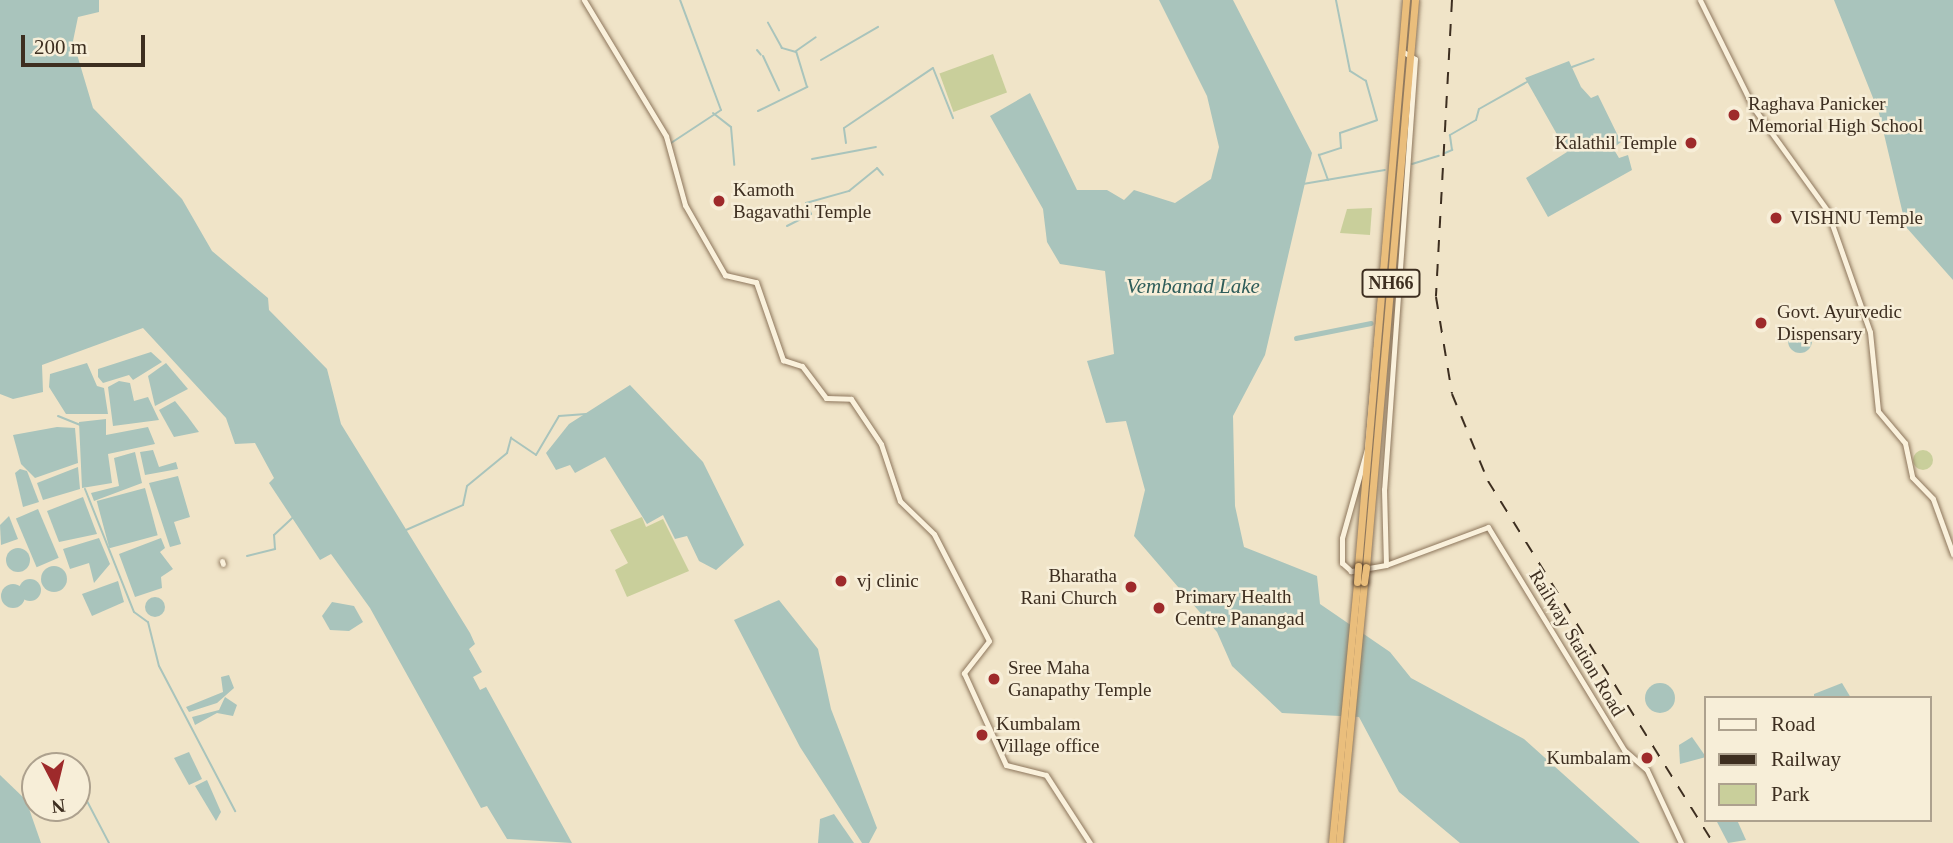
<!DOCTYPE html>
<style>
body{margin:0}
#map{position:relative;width:1953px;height:843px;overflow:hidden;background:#f0e4c8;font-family:"Times New Roman",serif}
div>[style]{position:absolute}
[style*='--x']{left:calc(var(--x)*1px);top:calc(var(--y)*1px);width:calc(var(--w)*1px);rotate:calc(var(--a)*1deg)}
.green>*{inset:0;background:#c9cf9b;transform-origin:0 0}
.round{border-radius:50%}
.water>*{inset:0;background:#a9c4bc;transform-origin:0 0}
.stream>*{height:2px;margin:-1px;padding:0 1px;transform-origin:1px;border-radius:1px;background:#a9c4bc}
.canal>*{height:4.5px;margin:-2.25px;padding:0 2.25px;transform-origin:2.25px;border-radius:2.25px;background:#a9c4bc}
.roads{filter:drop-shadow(0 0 2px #8d765c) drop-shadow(0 0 2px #8d765c)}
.tertiary>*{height:5px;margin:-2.5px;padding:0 2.5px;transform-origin:2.5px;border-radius:2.5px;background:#faf1dc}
.secondary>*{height:5px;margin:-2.5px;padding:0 2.5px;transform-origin:2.5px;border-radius:2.5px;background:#faf1dc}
.trunk>*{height:7px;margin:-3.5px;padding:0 3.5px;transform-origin:3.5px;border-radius:3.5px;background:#eabe7c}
.rail>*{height:2px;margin-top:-1px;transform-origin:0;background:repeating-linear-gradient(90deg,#3d2e20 0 12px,transparent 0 24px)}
.bridges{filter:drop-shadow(0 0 2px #5b4430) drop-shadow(0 0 2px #5b4430)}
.trunk-bridge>*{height:7px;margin:-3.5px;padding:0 3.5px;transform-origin:3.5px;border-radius:3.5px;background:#eabe7c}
.dots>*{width:19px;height:19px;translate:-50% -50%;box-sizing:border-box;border:4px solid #f7eed8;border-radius:50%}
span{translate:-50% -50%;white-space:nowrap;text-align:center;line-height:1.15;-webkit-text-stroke:5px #f7eed8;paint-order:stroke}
.shield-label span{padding:2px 5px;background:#f7eed8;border:2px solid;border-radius:5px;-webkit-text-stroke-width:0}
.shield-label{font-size:18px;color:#3d2e20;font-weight:700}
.poi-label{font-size:19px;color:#3d2e20}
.left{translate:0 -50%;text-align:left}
.right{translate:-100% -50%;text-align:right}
.street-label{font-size:19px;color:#3d2e20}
.water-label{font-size:21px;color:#2f5d5a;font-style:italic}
.legend{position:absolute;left:1704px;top:696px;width:228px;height:126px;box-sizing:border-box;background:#f7eed8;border:2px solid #ada18e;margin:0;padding:9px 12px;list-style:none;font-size:21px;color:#3d2e20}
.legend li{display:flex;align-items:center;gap:14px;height:35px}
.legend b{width:35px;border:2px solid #ada18e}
.north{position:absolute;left:21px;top:752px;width:70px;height:70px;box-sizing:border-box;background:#f7eed8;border:2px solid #ada18e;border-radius:50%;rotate:173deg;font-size:19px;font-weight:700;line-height:28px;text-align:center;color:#3d2e20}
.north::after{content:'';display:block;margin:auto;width:24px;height:32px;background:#9e2a2b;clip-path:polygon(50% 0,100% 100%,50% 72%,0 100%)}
.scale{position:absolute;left:21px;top:35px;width:124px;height:32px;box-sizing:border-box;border:4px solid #3d2e20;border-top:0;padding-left:9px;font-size:21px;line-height:24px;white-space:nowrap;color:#3d2e20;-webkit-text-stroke:5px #f7eed8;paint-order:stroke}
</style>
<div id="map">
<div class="green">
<div style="left:993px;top:54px;width:41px;height:57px;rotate:70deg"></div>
<div style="clip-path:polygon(1372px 208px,1370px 235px,1340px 233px,1347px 209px)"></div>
<div class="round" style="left:1913px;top:450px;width:20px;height:20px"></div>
<div style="clip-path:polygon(642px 517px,646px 527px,663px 519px,689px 571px,627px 597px,615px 570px,628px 563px,610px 530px)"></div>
</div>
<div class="water">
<div style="clip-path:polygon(0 0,99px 0,99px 12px,78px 17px,73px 41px,93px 108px,182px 199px,212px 251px,268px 298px,269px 310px,327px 369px,341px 424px,470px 633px,475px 644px,469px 649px,482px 672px,473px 677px,480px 690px,486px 687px,572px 843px,507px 839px,487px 806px,481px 808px,370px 608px,331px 554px,320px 560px,269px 483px,274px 478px,255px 443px,235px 444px,226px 418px,143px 328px,42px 365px,43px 392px,13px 399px,0 394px)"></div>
<div style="clip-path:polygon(1159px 0,1233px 0,1312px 153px,1265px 355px,1233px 416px,1235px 506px,1244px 547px,1317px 576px,1320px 604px,1390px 652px,1411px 678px,1524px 739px,1640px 843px,1460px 843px,1399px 792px,1359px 717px,1282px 713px,1232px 666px,1217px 632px,1134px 536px,1145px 490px,1126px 421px,1106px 423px,1087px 361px,1114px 354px,1105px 271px,1060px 264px,1047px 242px,1043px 209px,990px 116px,1030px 93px,1077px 190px,1107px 190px,1124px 200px,1134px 190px,1175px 203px,1211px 179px,1219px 147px,1207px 96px)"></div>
<div style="clip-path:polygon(1834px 0,1953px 0,1953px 280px,1906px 227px,1879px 113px)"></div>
<div style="clip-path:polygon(1569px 61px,1581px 87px,1591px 98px,1598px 95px,1621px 142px,1613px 148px,1619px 158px,1628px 155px,1632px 170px,1548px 217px,1526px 178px,1567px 152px,1525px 78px)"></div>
<div class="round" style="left:1788px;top:329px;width:24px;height:24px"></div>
<div style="clip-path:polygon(151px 352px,162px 362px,133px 380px,129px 375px,103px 383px,98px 377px,98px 369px)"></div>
<div style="clip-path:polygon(87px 363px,97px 386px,104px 388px,108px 414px,66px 414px,49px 387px,50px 374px)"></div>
<div style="clip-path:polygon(166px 363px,188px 389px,155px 406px,148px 376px)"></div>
<div style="clip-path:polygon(119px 381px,130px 383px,134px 401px,148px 397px,159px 420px,113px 426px,108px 387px)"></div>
<div style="clip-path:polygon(630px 385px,703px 462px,744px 545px,716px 570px,699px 561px,687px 536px,675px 539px,663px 515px,647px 524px,605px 457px,575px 473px,570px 465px,556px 470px,546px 453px,569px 424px)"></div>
<div style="clip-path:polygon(175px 401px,188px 417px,199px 432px,174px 437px,159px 410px)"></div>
<div style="clip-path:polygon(106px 419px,106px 435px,148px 427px,155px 444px,108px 454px,112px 483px,82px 488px,79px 422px)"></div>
<div style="clip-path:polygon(57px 427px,75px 428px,78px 463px,35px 478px,21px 464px,13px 435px)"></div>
<div style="clip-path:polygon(153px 450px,159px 467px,176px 462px,178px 469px,145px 475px,140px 452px)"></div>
<div style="clip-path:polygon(135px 452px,142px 483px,94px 501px,91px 493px,119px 486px,114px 458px)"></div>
<div style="clip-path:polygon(78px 467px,80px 489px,43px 500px,37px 483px)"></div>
<div style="clip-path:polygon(20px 469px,27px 471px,39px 502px,23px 507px,15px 473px)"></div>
<div style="clip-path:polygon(178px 476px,190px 517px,174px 522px,181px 544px,170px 547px,149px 483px)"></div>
<div style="left:145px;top:488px;width:49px;height:50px;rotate:75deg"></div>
<div style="clip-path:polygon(83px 497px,97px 534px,59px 542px,47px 511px)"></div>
<div style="left:38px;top:509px;width:53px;height:24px;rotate:67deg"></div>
<div style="clip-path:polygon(9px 516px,18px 539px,1px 545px,0 525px)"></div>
<div style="clip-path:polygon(99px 538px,110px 564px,94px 583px,89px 563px,70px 569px,63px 549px)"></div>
<div style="clip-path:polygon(161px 538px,165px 548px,160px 552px,173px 569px,161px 577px,162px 588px,135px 597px,119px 554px)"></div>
<div class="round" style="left:6px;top:548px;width:24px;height:24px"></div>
<div class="round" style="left:41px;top:566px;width:26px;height:26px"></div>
<div class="round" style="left:19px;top:579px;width:22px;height:22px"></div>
<div style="clip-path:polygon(118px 581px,124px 602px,92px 616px,82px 594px)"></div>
<div class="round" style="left:1px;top:584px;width:24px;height:24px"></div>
<div class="round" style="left:145px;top:597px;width:20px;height:20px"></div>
<div style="clip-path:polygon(779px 600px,818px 649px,831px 709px,877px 828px,869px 843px,862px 843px,800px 747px,734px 620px)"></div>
<div style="clip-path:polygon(332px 602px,354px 606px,363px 622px,349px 631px,330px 630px,322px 616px)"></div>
<div style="clip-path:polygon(229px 675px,234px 688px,217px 703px,189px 712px,186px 707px,223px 692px,221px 677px)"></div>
<div style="clip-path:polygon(1842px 683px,1851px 698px,1814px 698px,1814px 694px)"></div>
<div class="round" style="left:1645px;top:683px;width:30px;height:30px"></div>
<div style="clip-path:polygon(225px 697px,237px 705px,233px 716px,217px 713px,195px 725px,192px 717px,219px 710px)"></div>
<div style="clip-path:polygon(1692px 737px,1706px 757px,1680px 764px,1679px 745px)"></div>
<div style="clip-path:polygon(189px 752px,202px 779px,189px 785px,174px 758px)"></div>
<div style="clip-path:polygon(0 775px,26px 800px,41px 843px,0 843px)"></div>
<div style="clip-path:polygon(207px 780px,221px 812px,216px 821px,195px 786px)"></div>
<div style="clip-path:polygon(834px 814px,854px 843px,818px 843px,820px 819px)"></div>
<div style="clip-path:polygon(1716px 820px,1737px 820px,1746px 840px,1728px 843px)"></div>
</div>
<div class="stream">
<div style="--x:757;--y:50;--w:6;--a:51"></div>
<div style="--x:796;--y:51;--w:24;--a:-35"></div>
<div style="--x:763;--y:56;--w:38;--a:65"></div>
<div style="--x:821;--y:60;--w:66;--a:-30.1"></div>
<div style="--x:1572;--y:67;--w:23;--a:-20"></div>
<div style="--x:758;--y:111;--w:55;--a:-26.1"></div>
<div style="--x:807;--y:87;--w:37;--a:-107"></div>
<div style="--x:796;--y:52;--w:15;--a:-164"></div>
<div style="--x:782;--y:48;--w:29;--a:-119"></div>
<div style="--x:713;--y:113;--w:23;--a:38"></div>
<div style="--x:731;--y:127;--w:38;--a:85"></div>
<div style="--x:671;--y:143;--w:60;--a:-33.4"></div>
<div style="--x:721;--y:110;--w:117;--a:-110.4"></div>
<div style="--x:846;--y:143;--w:15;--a:-98"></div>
<div style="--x:844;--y:128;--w:107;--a:-34"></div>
<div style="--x:933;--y:68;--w:54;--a:68.2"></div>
<div style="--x:1445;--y:153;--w:8;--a:-23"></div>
<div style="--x:1452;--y:150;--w:15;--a:-98"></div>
<div style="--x:1450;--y:135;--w:30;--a:-30"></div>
<div style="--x:1476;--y:120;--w:11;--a:-75"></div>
<div style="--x:1479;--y:109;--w:55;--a:-29.4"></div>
<div style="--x:812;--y:159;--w:65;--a:-10.6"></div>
<div style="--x:1412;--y:164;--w:28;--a:-17"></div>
<div style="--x:1328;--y:180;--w:27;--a:-110"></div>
<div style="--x:1319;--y:155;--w:23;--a:-18"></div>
<div style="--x:1341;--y:148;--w:15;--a:-94"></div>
<div style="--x:1340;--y:133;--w:39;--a:-19"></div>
<div style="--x:1377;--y:120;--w:41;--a:-105.8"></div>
<div style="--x:1366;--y:81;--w:19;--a:-148"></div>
<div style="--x:1350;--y:71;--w:72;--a:-101.2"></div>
<div style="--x:1303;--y:184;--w:83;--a:-9.7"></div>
<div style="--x:787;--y:226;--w:27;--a:-27"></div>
<div style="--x:811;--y:214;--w:12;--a:-114"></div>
<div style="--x:806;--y:203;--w:45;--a:-15.6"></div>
<div style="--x:849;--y:191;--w:36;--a:-39"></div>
<div style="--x:877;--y:168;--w:9;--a:49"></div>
<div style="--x:58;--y:416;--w:24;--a:22"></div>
<div style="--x:85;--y:489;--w:132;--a:68.3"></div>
<div style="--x:134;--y:612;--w:17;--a:36"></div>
<div style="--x:148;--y:622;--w:45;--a:76"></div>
<div style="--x:159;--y:666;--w:164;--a:62.3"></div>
<div style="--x:406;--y:530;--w:62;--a:-23.7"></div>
<div style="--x:463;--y:505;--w:19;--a:-78"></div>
<div style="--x:467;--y:486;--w:52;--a:-39.5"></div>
<div style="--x:507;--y:453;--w:16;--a:-75"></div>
<div style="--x:511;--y:438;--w:30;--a:34"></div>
<div style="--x:536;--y:455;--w:45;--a:-59.5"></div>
<div style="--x:559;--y:416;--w:27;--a:-4"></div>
<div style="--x:247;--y:556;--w:29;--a:-14"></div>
<div style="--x:275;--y:549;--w:14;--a:-94"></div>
<div style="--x:274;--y:535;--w:25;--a:-43"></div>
<div style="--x:77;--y:782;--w:69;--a:62.3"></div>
<div style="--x:24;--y:800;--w:12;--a:-24"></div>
</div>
<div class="canal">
<div style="--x:1296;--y:338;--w:76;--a:-11.3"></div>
</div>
<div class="roads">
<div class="tertiary">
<div style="--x:1402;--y:51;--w:15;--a:32"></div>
<div style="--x:1415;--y:59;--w:431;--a:94.1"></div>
<div style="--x:1384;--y:489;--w:76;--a:88.5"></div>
<div style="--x:1386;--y:565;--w:36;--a:170"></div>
<div style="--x:1351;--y:571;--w:12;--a:-138"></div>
<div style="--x:1342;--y:563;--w:25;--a:-90"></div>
<div style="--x:1342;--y:538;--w:92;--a:-74.3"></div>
<div style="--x:1367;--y:449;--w:400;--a:-85"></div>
<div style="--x:222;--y:561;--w:3;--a:72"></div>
<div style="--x:1386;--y:565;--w:109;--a:-20.4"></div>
<div style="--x:1488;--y:527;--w:261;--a:58.6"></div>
<div style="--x:1624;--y:750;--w:30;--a:41"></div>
<div style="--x:1647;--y:770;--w:81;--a:65"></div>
</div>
<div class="secondary">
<div style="--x:584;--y:0;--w:159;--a:58.9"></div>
<div style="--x:666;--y:136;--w:72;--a:74.6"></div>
<div style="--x:685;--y:205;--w:81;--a:60.3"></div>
<div style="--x:725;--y:275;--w:32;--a:13"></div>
<div style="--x:756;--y:282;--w:83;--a:70.9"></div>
<div style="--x:783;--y:360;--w:20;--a:18"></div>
<div style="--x:802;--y:366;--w:40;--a:53"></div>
<div style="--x:826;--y:398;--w:25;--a:2"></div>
<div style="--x:851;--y:399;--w:54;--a:56.3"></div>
<div style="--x:881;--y:444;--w:60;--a:71.6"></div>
<div style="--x:900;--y:501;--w:47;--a:44.1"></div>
<div style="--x:934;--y:534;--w:120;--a:62.8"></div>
<div style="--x:989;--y:641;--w:41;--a:128"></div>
<div style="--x:964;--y:673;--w:101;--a:65.5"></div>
<div style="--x:1006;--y:765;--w:41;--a:14"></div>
<div style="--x:1046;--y:775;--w:81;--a:57.1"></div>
<div style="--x:1700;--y:0;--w:119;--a:63.6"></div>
<div style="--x:1753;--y:107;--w:127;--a:54.3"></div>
<div style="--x:1827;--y:210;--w:129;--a:70.6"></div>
<div style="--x:1870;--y:332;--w:79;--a:84.2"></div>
<div style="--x:1878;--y:411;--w:42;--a:49.8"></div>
<div style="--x:1905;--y:443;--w:35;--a:78"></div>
<div style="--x:1912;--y:477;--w:30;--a:46"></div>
<div style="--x:1933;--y:499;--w:59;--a:70"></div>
</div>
<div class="trunk">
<div style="--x:1358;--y:566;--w:568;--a:-85.15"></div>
<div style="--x:1366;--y:567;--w:569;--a:-85.06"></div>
<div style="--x:1332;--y:843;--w:262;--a:-84.5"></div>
<div style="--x:1339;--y:843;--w:262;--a:-84.5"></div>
</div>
</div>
<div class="rail">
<div style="--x:1452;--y:0;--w:297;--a:93.1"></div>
<div style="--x:1436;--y:297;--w:98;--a:80.6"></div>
<div style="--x:1452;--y:394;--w:94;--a:67.5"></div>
<div style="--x:1488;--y:481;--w:426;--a:58.1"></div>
</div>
<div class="bridges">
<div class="trunk-bridge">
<div style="--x:1357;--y:582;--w:16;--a:-86"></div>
<div style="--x:1364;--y:582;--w:15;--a:-82"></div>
</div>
</div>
<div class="dots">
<div style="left:1734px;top:115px;background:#9e2a2b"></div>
<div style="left:1691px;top:143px;background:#9e2a2b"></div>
<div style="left:719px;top:201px;background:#9e2a2b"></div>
<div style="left:1776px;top:218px;background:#9e2a2b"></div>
<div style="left:1761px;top:323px;background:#9e2a2b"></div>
<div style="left:841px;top:581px;background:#9e2a2b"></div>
<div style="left:1131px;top:587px;background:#9e2a2b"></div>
<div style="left:1159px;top:608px;background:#9e2a2b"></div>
<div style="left:994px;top:679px;background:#9e2a2b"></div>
<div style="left:982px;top:735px;background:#9e2a2b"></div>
<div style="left:1647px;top:758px;background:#9e2a2b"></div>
</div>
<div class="shield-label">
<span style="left:1391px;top:283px">NH66</span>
</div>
<div class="poi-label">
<span class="left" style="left:1748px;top:115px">Raghava Panicker<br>Memorial High School</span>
<span class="right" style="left:1677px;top:143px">Kalathil Temple</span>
<span class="left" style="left:733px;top:201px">Kamoth<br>Bagavathi Temple</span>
<span class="left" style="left:1790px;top:218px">VISHNU Temple</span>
<span class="left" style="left:1777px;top:323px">Govt. Ayurvedic<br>Dispensary</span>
<span class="right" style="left:1117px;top:587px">Bharatha<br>Rani Church</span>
<span class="left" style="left:857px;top:581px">vj clinic</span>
<span class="left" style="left:1175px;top:608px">Primary Health<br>Centre Panangad</span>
<span class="left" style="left:1008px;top:679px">Sree Maha<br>Ganapathy Temple</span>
<span class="left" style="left:996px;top:735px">Kumbalam<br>Village office</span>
<span class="right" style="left:1631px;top:758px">Kumbalam</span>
</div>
<div class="street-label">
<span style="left:1577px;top:643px;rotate:59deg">Railway Station Road</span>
</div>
<div class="water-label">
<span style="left:1193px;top:286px">Vembanad Lake</span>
</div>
<ul class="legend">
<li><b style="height:9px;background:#faf1dc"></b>Road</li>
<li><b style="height:9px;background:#3d2e20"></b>Railway</li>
<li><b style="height:19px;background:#c9cf9b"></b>Park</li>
</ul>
<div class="north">N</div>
<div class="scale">200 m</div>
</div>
